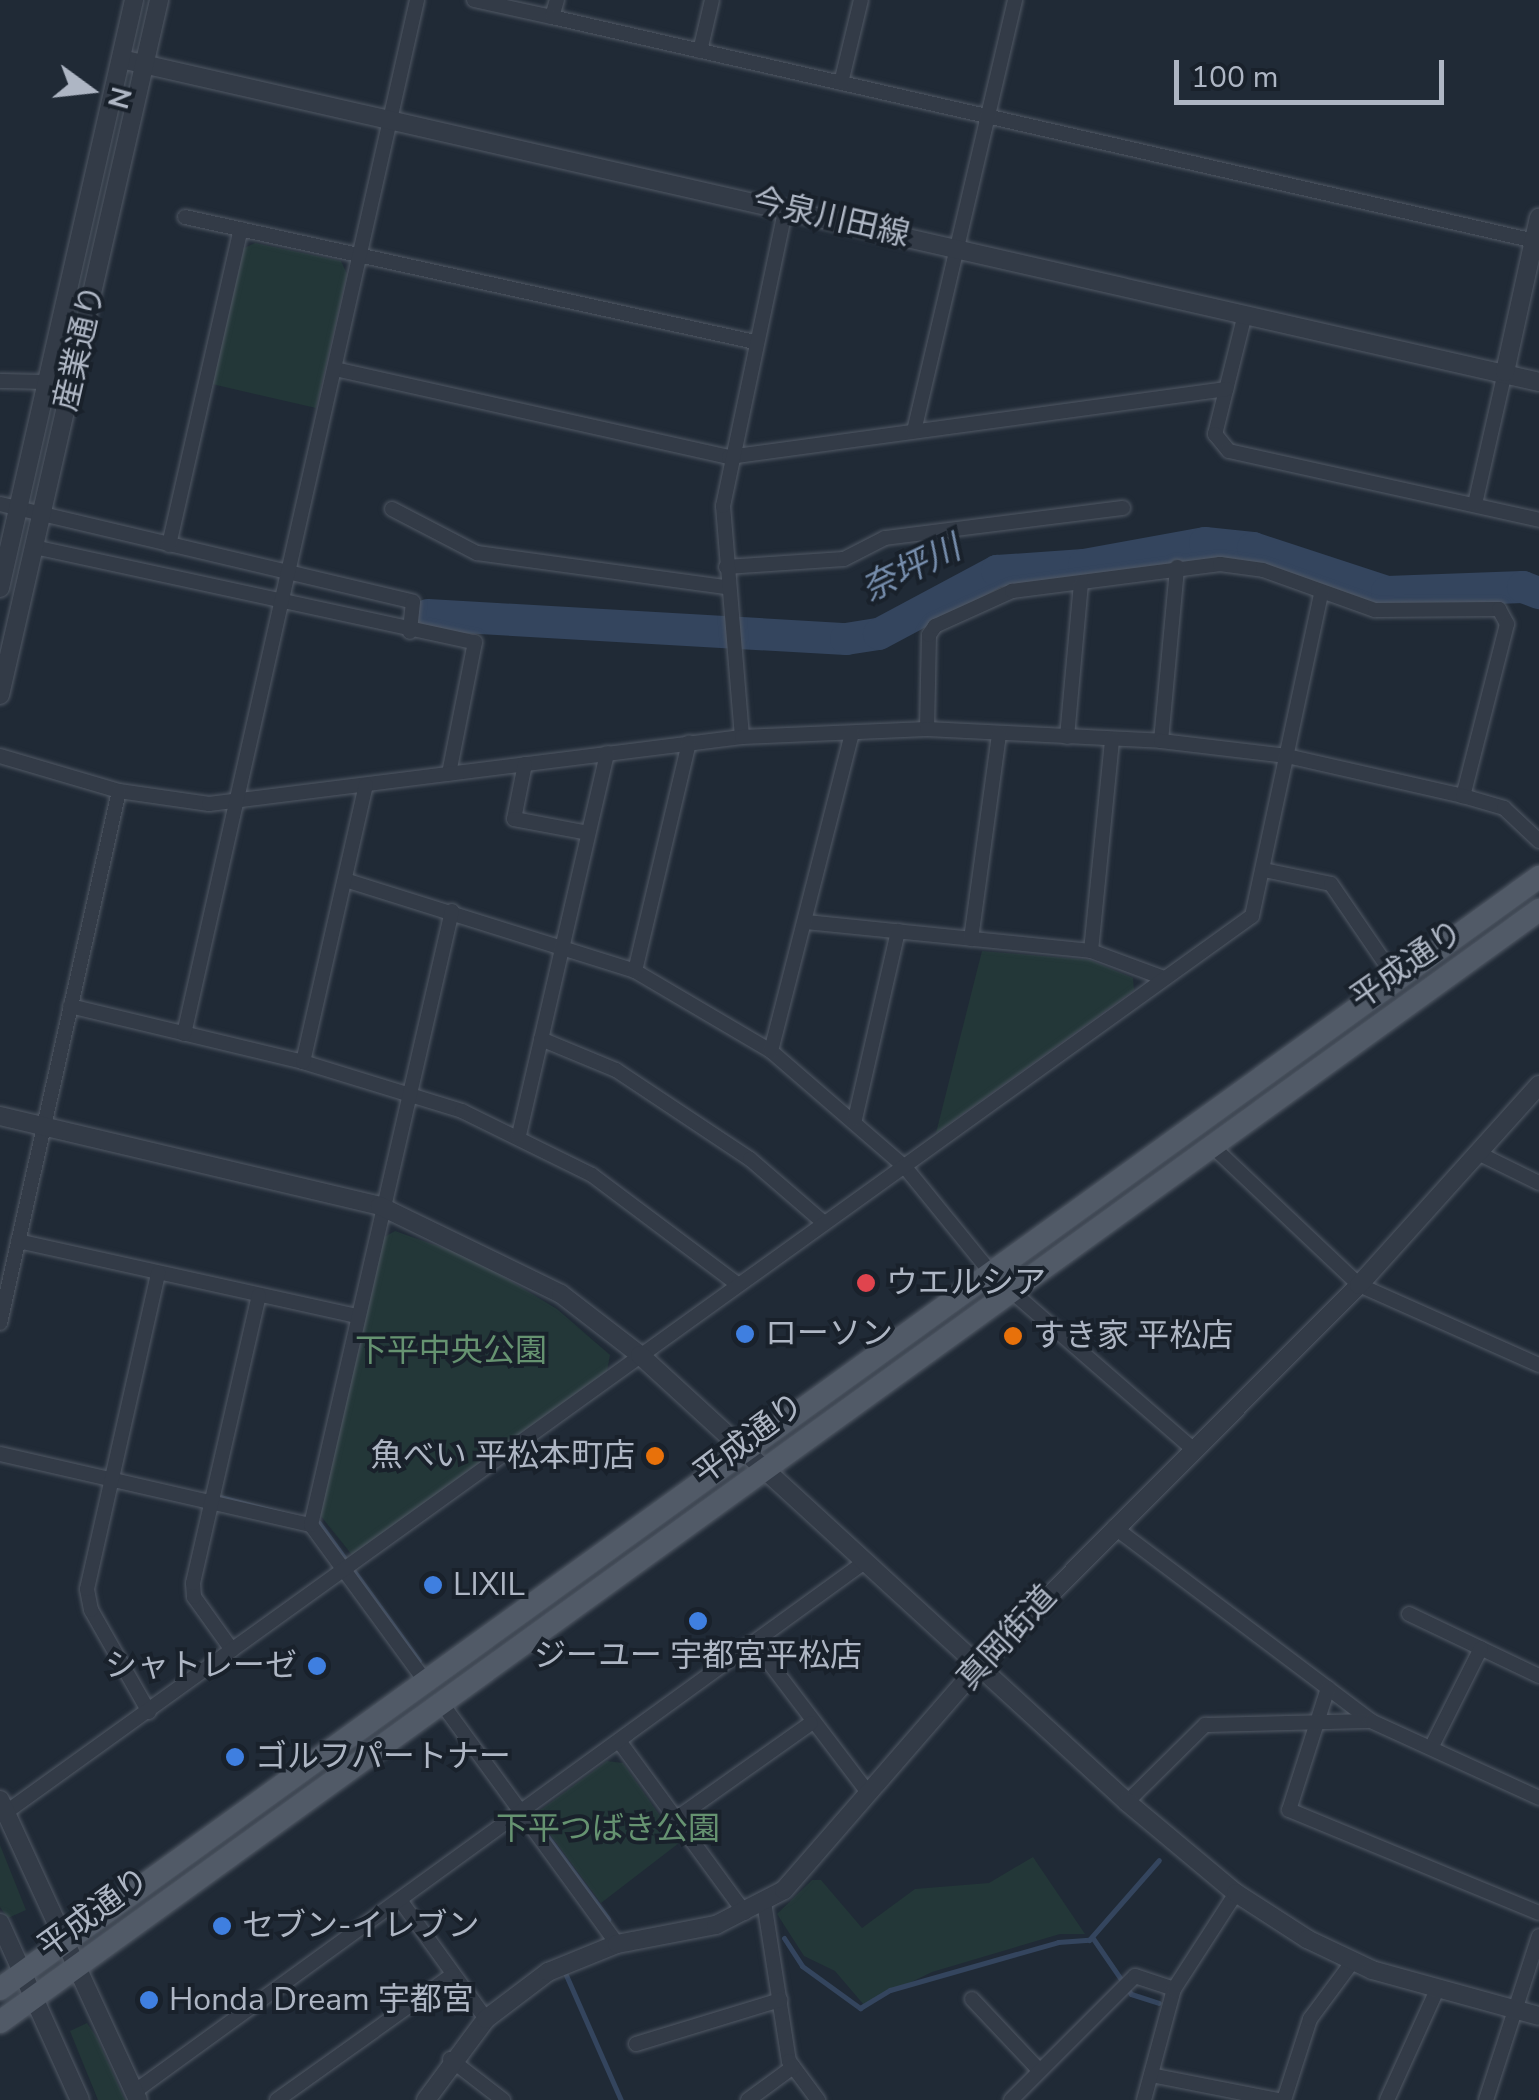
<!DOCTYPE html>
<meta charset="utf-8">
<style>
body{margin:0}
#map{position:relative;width:1539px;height:2100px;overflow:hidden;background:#202a36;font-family:"Nunito Sans","Noto Sans JP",sans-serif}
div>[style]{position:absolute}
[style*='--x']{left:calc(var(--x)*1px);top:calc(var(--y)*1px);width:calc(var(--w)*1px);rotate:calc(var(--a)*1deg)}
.green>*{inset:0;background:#233738}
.stream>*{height:5px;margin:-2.5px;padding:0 2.5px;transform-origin:2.5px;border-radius:2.5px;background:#34455e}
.river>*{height:32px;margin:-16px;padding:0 16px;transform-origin:16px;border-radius:16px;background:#34455e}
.roads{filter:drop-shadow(0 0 2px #515965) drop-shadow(0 0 2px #515965)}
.minor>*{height:14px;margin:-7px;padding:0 7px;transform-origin:7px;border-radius:7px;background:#333b47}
.tertiary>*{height:18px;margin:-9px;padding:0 9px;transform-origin:9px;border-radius:9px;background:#333b47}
.primary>*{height:22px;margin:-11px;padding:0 11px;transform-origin:11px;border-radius:11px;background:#515a67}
.dots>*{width:28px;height:28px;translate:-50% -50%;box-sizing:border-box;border:5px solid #19212b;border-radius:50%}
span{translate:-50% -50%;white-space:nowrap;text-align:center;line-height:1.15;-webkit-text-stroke:8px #19212b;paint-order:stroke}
.street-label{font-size:32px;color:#aeb6c4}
.poi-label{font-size:32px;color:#aeb6c4}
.left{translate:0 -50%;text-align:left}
.right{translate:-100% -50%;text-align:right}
.park-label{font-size:32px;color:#669371}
.water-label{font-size:35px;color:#768dac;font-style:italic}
.north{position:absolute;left:40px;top:40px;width:100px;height:100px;-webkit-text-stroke:8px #19212b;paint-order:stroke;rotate:105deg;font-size:28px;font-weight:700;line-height:40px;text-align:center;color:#aeb6c4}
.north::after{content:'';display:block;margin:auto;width:35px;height:45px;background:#aeb6c4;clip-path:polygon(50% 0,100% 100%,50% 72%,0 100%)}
.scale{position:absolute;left:1174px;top:60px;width:270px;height:45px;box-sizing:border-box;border:5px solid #aeb6c4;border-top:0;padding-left:12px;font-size:30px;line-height:35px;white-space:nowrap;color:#aeb6c4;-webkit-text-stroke:8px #19212b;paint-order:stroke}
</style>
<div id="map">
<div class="green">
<div style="clip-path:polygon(255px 243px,341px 261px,347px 274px,316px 408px,212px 384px,244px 248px)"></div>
<div style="clip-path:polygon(982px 951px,1090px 960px,1133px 978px,1134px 990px,936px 1133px)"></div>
<div style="clip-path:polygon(395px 1231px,472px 1258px,557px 1309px,610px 1355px,607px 1371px,352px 1555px,320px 1515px,381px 1239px)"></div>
<div style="clip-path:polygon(607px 1761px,623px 1763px,679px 1843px,601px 1903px,535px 1814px)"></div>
<div style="clip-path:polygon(0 1845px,26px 1910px,8px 1918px,0 1907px)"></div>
<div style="clip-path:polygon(1033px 1857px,1085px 1934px,1060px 1934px,932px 1972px,864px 2005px,835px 1971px,804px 1956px,777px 1914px,812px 1880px,821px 1880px,862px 1928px,915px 1889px,989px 1883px)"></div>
<div style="clip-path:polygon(87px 2023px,97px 2038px,125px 2100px,98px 2100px,70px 2031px)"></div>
</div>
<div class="stream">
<div style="--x:216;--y:1496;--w:106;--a:14.7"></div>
<div style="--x:319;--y:1523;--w:170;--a:54.1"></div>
<div style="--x:527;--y:1809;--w:137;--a:53.6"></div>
<div style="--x:1092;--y:1937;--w:69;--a:55.6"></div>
<div style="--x:1131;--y:1994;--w:29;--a:18"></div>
<div style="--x:784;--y:1938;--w:33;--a:57"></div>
<div style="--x:802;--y:1966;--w:72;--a:35.9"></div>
<div style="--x:860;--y:2008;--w:35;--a:-31"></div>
<div style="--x:890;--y:1990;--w:175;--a:-15.9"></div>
<div style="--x:1058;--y:1942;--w:31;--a:-4"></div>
<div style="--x:1089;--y:1940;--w:106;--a:-48.8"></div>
<div style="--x:566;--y:1975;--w:137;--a:66.3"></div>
</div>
<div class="river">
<div style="--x:428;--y:615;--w:419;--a:3.3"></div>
<div style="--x:846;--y:639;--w:33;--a:-9"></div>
<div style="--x:879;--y:634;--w:134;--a:-28.1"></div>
<div style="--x:997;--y:571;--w:87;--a:-3.9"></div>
<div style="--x:1084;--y:565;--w:123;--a:-10.3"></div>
<div style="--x:1205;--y:543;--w:48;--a:5.9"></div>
<div style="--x:1253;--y:548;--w:141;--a:18.2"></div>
<div style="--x:1387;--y:592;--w:136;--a:-2.1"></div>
<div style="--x:1523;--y:587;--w:17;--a:21"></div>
</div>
<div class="roads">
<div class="minor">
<div style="--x:474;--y:0;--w:80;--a:12.3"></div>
<div style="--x:552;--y:17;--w:18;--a:-74"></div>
<div style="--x:552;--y:17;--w:1012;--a:12.84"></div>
<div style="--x:700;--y:51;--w:52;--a:-76.8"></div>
<div style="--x:841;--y:83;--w:85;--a:-76.5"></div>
<div style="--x:185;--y:217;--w:584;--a:12.37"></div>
<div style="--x:1245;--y:314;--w:124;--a:104"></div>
<div style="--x:1215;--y:434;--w:22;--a:51"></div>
<div style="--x:1229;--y:451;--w:318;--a:12.5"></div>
<div style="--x:335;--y:369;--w:404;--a:12.6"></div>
<div style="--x:729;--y:457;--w:502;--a:-7.79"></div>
<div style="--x:0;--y:381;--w:47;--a:1.2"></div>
<div style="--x:914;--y:431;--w:443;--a:-76.8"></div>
<div style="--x:0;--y:504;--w:424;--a:13.3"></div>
<div style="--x:413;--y:602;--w:30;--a:96"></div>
<div style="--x:1475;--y:504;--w:135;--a:-77.2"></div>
<div style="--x:392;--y:509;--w:96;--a:27.4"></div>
<div style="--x:477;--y:553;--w:251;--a:7.8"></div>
<div style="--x:169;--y:545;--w:324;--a:-77.2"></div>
<div style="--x:34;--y:547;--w:451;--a:12.2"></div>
<div style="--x:475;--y:642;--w:134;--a:101.2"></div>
<div style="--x:726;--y:567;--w:118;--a:-3.9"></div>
<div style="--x:844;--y:559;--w:46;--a:-27.1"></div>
<div style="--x:885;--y:538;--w:240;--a:-7.2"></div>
<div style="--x:927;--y:729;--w:94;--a:-88.8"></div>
<div style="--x:929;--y:635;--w:11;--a:-56"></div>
<div style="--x:935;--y:626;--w:85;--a:-24.4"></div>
<div style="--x:1012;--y:591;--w:210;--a:-7.4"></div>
<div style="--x:1220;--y:564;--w:43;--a:7.9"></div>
<div style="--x:1263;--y:570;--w:119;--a:19.7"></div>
<div style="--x:1375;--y:610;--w:124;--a:-0.5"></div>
<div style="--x:1499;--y:609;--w:17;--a:62"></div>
<div style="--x:1507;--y:624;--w:178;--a:104.3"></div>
<div style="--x:742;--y:737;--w:232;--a:-94.7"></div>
<div style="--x:723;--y:506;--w:305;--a:-78.1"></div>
<div style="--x:1067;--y:737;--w:154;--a:-84.8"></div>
<div style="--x:1161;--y:741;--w:175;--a:-84.7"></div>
<div style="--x:0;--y:756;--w:124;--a:16.4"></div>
<div style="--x:119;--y:791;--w:91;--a:8.2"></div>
<div style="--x:209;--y:804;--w:537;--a:-7.16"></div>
<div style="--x:742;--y:737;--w:185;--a:-2.5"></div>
<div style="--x:927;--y:729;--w:234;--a:2.9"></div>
<div style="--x:1161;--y:741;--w:127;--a:6.8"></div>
<div style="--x:1287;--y:756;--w:180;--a:12.8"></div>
<div style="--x:1463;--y:796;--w:43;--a:16.3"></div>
<div style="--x:1504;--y:808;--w:48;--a:43.3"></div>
<div style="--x:525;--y:764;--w:56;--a:101.3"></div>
<div style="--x:514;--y:819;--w:75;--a:10.7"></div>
<div style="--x:1264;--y:870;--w:68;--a:11.8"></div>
<div style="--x:1331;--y:884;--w:119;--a:55.6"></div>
<div style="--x:345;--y:880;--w:304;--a:17.4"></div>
<div style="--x:635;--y:971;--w:158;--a:30.5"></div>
<div style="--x:771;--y:1051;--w:177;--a:40.9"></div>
<div style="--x:905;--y:1167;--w:138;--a:50.9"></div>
<div style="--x:806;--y:922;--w:286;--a:5.8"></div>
<div style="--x:1091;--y:951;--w:78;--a:20.3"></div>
<div style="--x:971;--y:939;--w:207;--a:-82.2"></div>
<div style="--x:1091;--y:951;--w:213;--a:-84.3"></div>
<div style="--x:635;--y:971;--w:235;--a:-76.7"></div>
<div style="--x:70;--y:1006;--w:240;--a:13.5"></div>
<div style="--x:303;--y:1062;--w:166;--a:17.1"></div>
<div style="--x:462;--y:1111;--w:145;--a:26.2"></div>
<div style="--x:592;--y:1175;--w:181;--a:36.9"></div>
<div style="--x:184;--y:1034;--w:1060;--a:-77.3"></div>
<div style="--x:541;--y:1039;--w:81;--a:22.5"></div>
<div style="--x:616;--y:1070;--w:161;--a:33.6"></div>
<div style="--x:750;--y:1159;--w:96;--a:40.8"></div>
<div style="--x:771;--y:1051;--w:328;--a:-75.7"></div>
<div style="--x:303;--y:1062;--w:284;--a:-77.2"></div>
<div style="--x:855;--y:1119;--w:193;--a:-77.1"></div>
<div style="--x:519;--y:1135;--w:392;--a:-77"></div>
<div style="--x:1210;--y:1144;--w:205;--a:43.4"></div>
<div style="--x:1359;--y:1285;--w:197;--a:24"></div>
<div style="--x:1480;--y:1154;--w:66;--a:26.2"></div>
<div style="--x:18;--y:1241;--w:345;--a:12.5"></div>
<div style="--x:1009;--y:1289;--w:244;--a:41"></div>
<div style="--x:0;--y:1323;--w:545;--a:-77.39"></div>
<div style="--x:0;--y:1454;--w:319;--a:12.9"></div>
<div style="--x:311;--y:1525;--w:195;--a:53.8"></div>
<div style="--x:311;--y:1525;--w:630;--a:-77.07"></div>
<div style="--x:1114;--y:1527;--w:322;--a:37"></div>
<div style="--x:1409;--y:1614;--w:144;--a:25.5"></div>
<div style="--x:756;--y:1645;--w:187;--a:52.8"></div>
<div style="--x:232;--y:1650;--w:65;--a:-125.6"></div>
<div style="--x:194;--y:1597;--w:14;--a:-94"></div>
<div style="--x:193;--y:1583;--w:295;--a:-77.1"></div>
<div style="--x:1328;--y:1688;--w:128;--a:107.7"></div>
<div style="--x:1289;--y:1810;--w:270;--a:22.4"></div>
<div style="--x:440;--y:1701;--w:301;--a:53.9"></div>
<div style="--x:149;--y:1712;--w:117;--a:-119.6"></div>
<div style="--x:91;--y:1610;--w:21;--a:-101"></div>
<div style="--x:87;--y:1589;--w:324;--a:-77.3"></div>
<div style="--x:619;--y:1741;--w:213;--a:53.8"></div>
<div style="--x:1433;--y:1744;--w:107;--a:-63.4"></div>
<div style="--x:1127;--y:1802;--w:110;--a:-44.6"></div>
<div style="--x:1205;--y:1725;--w:166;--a:-1.4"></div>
<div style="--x:1371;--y:1721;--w:185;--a:24.6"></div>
<div style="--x:5;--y:1813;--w:1536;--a:-35.73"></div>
<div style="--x:1252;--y:916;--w:330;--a:-77.9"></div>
<div style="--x:677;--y:1818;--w:164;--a:-35.3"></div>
<div style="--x:400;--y:1900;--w:147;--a:54.1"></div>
<div style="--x:764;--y:1902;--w:161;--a:81.1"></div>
<div style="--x:789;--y:2061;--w:49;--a:53.4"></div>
<div style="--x:972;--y:1999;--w:98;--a:46.7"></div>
<div style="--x:636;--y:2044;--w:151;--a:-17"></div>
<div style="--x:450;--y:2059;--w:67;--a:37.7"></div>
<div style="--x:1151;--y:2075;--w:130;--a:11.1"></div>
<div style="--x:134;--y:2092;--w:904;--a:-35.96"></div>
<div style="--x:277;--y:2100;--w:215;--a:-35.5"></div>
<div style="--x:748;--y:2100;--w:56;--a:-36.3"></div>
<div style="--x:1011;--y:2100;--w:175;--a:-45"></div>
<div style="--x:1135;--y:1976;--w:41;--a:18.4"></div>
<div style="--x:1144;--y:2100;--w:115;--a:-74.9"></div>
<div style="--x:1174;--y:1989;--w:114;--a:-57.1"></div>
<div style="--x:1284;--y:2100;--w:85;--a:-72.2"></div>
<div style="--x:1310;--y:2019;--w:72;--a:-53.4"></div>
<div style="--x:1387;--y:2100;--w:119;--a:-65.6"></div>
<div style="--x:1486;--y:2100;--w:172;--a:-72.1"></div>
</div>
<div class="tertiary">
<div style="--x:121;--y:59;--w:1454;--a:12.83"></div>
<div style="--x:1505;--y:372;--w:158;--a:-77.6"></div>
<div style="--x:0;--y:588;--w:603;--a:-77.16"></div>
<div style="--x:0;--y:695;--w:713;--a:-77.11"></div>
<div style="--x:0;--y:1116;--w:391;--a:13.3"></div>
<div style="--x:380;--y:1206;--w:201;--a:25.9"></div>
<div style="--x:561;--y:1294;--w:100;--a:37.7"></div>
<div style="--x:640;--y:1355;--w:661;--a:42.55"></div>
<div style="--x:1127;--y:1802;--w:142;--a:39.9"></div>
<div style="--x:1236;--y:1893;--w:85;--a:32.9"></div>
<div style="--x:1307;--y:1939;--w:72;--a:25.5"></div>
<div style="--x:1372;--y:1970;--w:173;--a:15.4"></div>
<div style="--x:0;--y:1800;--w:330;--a:65.3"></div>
<div style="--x:0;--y:1923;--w:194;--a:65.7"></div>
<div style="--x:426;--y:2100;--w:101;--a:-53.5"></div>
<div style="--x:486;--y:2019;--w:78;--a:-37.2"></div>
<div style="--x:548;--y:1972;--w:74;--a:-22.1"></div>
<div style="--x:617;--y:1944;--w:101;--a:-10.9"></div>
<div style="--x:716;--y:1925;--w:76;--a:-27.2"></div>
<div style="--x:784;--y:1890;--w:297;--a:-49"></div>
<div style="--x:979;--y:1666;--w:538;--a:-45.08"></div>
<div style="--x:1359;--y:1285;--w:269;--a:-48"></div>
</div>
<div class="primary">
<div style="--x:0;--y:1989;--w:1899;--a:-35.85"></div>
<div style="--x:0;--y:2022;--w:1899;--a:-35.85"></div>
</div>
</div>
<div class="dots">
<div style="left:866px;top:1283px;background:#e0444e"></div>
<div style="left:745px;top:1334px;background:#3f7fe0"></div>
<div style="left:1013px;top:1336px;background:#e8710a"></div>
<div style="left:655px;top:1456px;background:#e8710a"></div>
<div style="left:433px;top:1585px;background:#3f7fe0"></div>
<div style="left:698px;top:1621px;background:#3f7fe0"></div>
<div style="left:317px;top:1666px;background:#3f7fe0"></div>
<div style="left:235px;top:1757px;background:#3f7fe0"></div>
<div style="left:222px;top:1926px;background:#3f7fe0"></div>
<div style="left:149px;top:2000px;background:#3f7fe0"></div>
</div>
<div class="street-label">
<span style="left:831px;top:218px;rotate:13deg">今泉川田線</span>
<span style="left:80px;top:348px;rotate:-77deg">産業通り</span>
<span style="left:1407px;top:965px;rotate:-35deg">平成通り</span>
<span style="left:749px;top:1439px;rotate:-37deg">平成通り</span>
<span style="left:1007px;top:1638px;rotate:-47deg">真岡街道</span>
<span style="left:94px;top:1913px;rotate:-36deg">平成通り</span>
</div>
<div class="poi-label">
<span class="left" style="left:886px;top:1283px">ウエルシア</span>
<span class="left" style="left:765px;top:1334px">ローソン</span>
<span class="left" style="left:1033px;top:1336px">すき家 平松店</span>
<span class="right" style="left:635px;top:1456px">魚べい 平松本町店</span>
<span class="left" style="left:453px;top:1585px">LIXIL</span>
<span style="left:698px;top:1656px">ジーユー 宇都宮平松店</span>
<span class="right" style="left:297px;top:1666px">シャトレーゼ</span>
<span class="left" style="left:255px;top:1757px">ゴルフパートナー</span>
<span class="left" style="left:242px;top:1926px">セブン-イレブン</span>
<span class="left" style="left:169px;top:2000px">Honda Dream 宇都宮</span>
</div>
<div class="park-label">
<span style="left:451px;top:1351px">下平中央公園</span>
<span style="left:608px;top:1829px">下平つばき公園</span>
</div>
<div class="water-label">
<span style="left:911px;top:569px;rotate:-26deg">奈坪川</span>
</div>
<div class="north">N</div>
<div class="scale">100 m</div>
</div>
